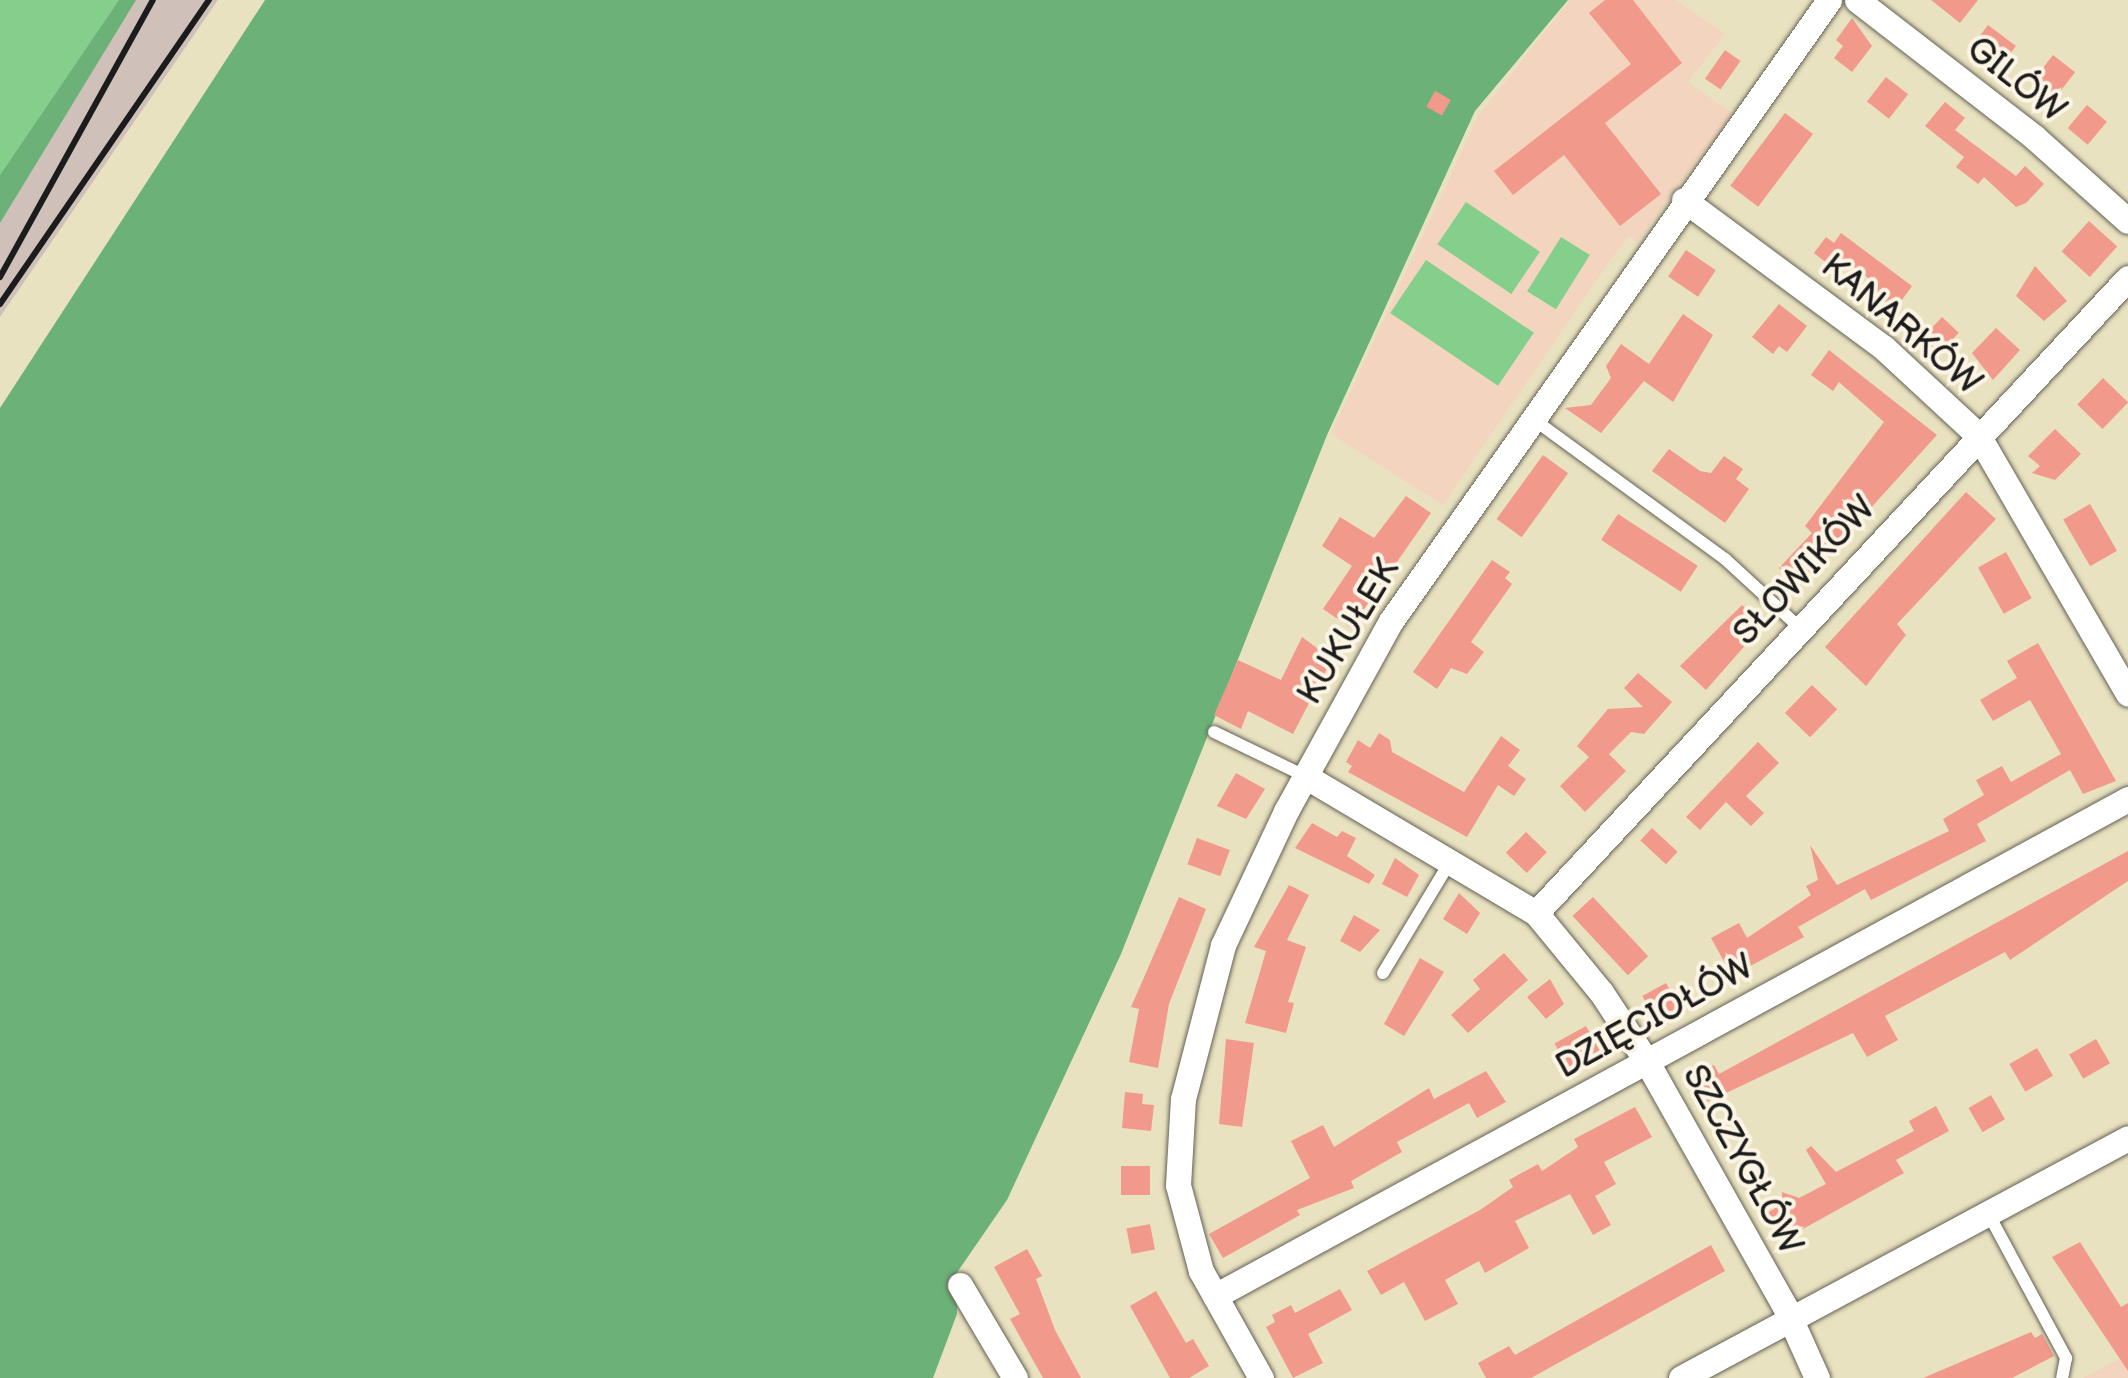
<!DOCTYPE html>
<meta charset="utf-8">
<style>
body{margin:0}
#map{position:relative;width:2128px;height:1378px;overflow:hidden;background:#e9e2c0;font-family:"Balsamiq Sans",sans-serif}
div>[style]{position:absolute}
[style*='--x']{left:calc(var(--x)*1px);top:calc(var(--y)*1px);width:calc(var(--w)*1px);rotate:calc(var(--a)*1deg)}
.built>*{inset:0;background:#f3d4be}
.industrial>*{inset:0;background:#cfc0ba}
.green>*{inset:0;background:#85cf8c;transform-origin:0 0}
.forest>*{inset:0;background:#6cb278}
.building>*{inset:0;background:#f19a8b;transform-origin:0 0}
.roads{filter:drop-shadow(0 0 2px #646155) drop-shadow(0 0 2px #646155)}
.lane>*{height:12px;margin:-6px;padding:0 6px;transform-origin:6px;border-radius:6px;background:#fff}
.street>*{height:25px;margin:-12.5px;padding:0 12.5px;transform-origin:12.5px;border-radius:12.5px;background:#fff}
.rail>*{height:6px;margin:-3px;padding:0 3px;transform-origin:3px;border-radius:3px;background:#1c1c1c}
span{translate:-50% -50%;white-space:nowrap;text-align:center;line-height:1.15;-webkit-text-stroke:8px #fcf5e5;paint-order:stroke}
.street-label{font-size:35px;color:#1c1c1c}
</style>
<div id="map">
<div class="built">
<div style="clip-path:polygon(1570px 0,1676px 0,1725px 34px,1688px 82px,1732px 113px,1637px 243px,1629px 236px,1609px 262px,1443px 505px,1331px 434px,1478px 116px)"></div>
<div style="clip-path:polygon(2128px 1354px,2128px 1378px,2083px 1378px)"></div>
</div>
<div class="industrial">
<div style="clip-path:polygon(0 0,218px 0,0 317px)"></div>
</div>
<div class="green">
<div style="clip-path:polygon(0 0,119px 0,0 175px)"></div>
<div style="left:1466px;top:202px;width:89px;height:51px;rotate:34deg"></div>
<div style="left:1561px;top:237px;width:34px;height:64px;rotate:32deg"></div>
<div style="left:1426px;top:260px;width:130px;height:64px;rotate:34deg"></div>
</div>
<div class="forest">
<div style="clip-path:polygon(119px 0,136px 0,0 223px,0 175px)"></div>
<div style="clip-path:polygon(265px 0,1568px 0,1475px 111px,1327px 435px,1121px 954px,1007px 1200px,956px 1274px,957px 1314px,933px 1378px,0 1378px,0 408px)"></div>
</div>
<div class="building">
<div style="clip-path:polygon(1605px 0,1633px 0,1682px 63px,1605px 123px,1661px 194px,1620px 226px,1564px 155px,1513px 195px,1494px 171px,1631px 64px,1589px 13px)"></div>
<div style="clip-path:polygon(1931px 0,1978px 0,1960px 23px)"></div>
<div style="clip-path:polygon(1852px 18px,1872px 46px,1852px 72px,1834px 58px,1843px 46px,1836px 40px)"></div>
<div style="left:1988px;top:25px;width:35px;height:31px;rotate:37deg"></div>
<div style="left:1725px;top:50px;width:19px;height:35px;rotate:35deg"></div>
<div style="left:2053px;top:55px;width:28px;height:32px;rotate:38deg"></div>
<div style="left:1886px;top:77px;width:28px;height:31px;rotate:38deg"></div>
<div style="left:1435px;top:91px;width:18px;height:18px;rotate:29deg"></div>
<div style="clip-path:polygon(1945px 102px,1965px 118px,1955px 130px,2016px 176px,2025px 166px,2044px 184px,2026px 203px,2016px 207px,1984px 177px,1978px 184px,1956px 167px,1964px 157px,1925px 126px)"></div>
<div style="left:2087px;top:105px;width:26px;height:30px;rotate:40deg"></div>
<div style="left:1785px;top:113px;width:35px;height:91px;rotate:37deg"></div>
<div style="left:2089px;top:221px;width:38px;height:41px;rotate:42deg"></div>
<div style="clip-path:polygon(1841px 233px,1912px 286px,1896px 308px,1870px 294px,1877px 285px,1849px 263px,1840px 274px,1814px 253px,1826px 237px,1834px 243px)"></div>
<div style="left:1686px;top:250px;width:36px;height:32px;rotate:34deg"></div>
<div style="clip-path:polygon(2035px 266px,2067px 301px,2044px 321px,2016px 296px)"></div>
<div style="clip-path:polygon(1779px 304px,1807px 326px,1787px 352px,1779px 346px,1773px 354px,1752px 337px)"></div>
<div style="clip-path:polygon(1683px 314px,1713px 335px,1673px 402px,1644px 381px,1601px 433px,1565px 408px,1591px 405px,1611px 378px,1606px 366px,1621px 344px,1649px 364px)"></div>
<div style="left:1942px;top:317px;width:23px;height:30px;rotate:43deg"></div>
<div style="clip-path:polygon(1996px 328px,2020px 350px,1993px 380px,1972px 353px)"></div>
<div style="clip-path:polygon(1829px 350px,1937px 435px,1799px 587px,1779px 568px,1812px 533px,1805px 526px,1884px 422px,1839px 382px,1833px 391px,1811px 375px)"></div>
<div style="left:2103px;top:378px;width:35px;height:37px;rotate:44deg"></div>
<div style="clip-path:polygon(2055px 429px,2081px 454px,2055px 480px,2032px 473px,2040px 466px,2028px 456px)"></div>
<div style="clip-path:polygon(1669px 449px,1700px 471px,1711px 473px,1724px 456px,1743px 469px,1736px 479px,1749px 489px,1725px 523px,1652px 471px)"></div>
<div style="left:1543px;top:455px;width:31px;height:79px;rotate:36deg"></div>
<div style="clip-path:polygon(1966px 492px,1996px 519px,1897px 624px,1906px 635px,1866px 686px,1825px 647px)"></div>
<div style="clip-path:polygon(1406px 496px,1431px 513px,1351px 628px,1323px 609px,1352px 566px,1322px 546px,1340px 517px,1374px 538px)"></div>
<div style="left:2090px;top:504px;width:54px;height:31px;rotate:60deg"></div>
<div style="left:1618px;top:514px;width:95px;height:31px;rotate:33deg"></div>
<div style="left:2006px;top:552px;width:53px;height:32px;rotate:61deg"></div>
<div style="clip-path:polygon(1492px 560px,1510px 572px,1505px 578px,1512px 584px,1471px 642px,1484px 652px,1467px 674px,1451px 668px,1437px 689px,1413px 672px)"></div>
<div style="clip-path:polygon(1742px 605px,1763px 625px,1706px 690px,1680px 666px)"></div>
<div style="clip-path:polygon(1302px 637px,1332px 659px,1293px 734px,1248px 711px,1241px 729px,1214px 715px,1238px 660px,1281px 680px)"></div>
<div style="clip-path:polygon(2038px 643px,2116px 781px,2083px 794px,2070px 770px,1977px 824px,1986px 841px,1871px 900px,1865px 889px,1798px 927px,1804px 937px,1732px 976px,1711px 938px,1739px 923px,1747px 938px,1811px 895px,1806px 886px,1818px 880px,1810px 845px,1837px 885px,1949px 831px,1943px 819px,1984px 795px,1976px 780px,2002px 766px,2011px 782px,2061px 754px,2030px 700px,1993px 721px,1980px 700px,2017px 678px,2007px 661px)"></div>
<div style="clip-path:polygon(1638px 673px,1672px 702px,1644px 734px,1631px 732px,1609px 754px,1626px 771px,1585px 812px,1560px 786px,1589px 757px,1577px 746px,1608px 709px,1643px 707px,1624px 688px)"></div>
<div style="left:1812px;top:685px;width:35px;height:39px;rotate:44deg"></div>
<div style="clip-path:polygon(1379px 733px,1390px 740px,1392px 752px,1464px 792px,1501px 736px,1520px 750px,1508px 766px,1526px 779px,1514px 796px,1498px 785px,1467px 837px,1348px 772px,1352px 766px,1346px 762px,1358px 740px,1370px 748px)"></div>
<div style="clip-path:polygon(1758px 742px,1779px 763px,1746px 796px,1764px 813px,1751px 826px,1726px 802px,1700px 830px,1686px 817px)"></div>
<div style="clip-path:polygon(1236px 773px,1265px 789px,1246px 819px,1217px 806px)"></div>
<div style="clip-path:polygon(1312px 823px,1337px 837px,1342px 831px,1356px 838px,1347px 856px,1375px 875px,1369px 884px,1295px 848px)"></div>
<div style="left:1652px;top:828px;width:35px;height:17px;rotate:43deg"></div>
<div style="left:1526px;top:832px;width:29px;height:29px;rotate:44deg"></div>
<div style="left:1197px;top:838px;width:35px;height:28px;rotate:20deg"></div>
<div style="clip-path:polygon(2128px 851px,2128px 881px,2010px 960px,2005px 952px,1885px 1016px,1898px 1040px,1867px 1057px,1853px 1033px,1707px 1102px,1692px 1076px,1714px 1065px,1719px 1074px)"></div>
<div style="clip-path:polygon(1395px 858px,1419px 875px,1407px 897px,1382px 884px)"></div>
<div style="clip-path:polygon(1289px 885px,1309px 895px,1287px 940px,1306px 947px,1288px 1002px,1294px 1003px,1286px 1033px,1245px 1023px,1266px 951px,1254px 947px)"></div>
<div style="clip-path:polygon(1459px 893px,1480px 913px,1467px 934px,1443px 919px)"></div>
<div style="clip-path:polygon(1179px 897px,1206px 909px,1169px 1004px,1158px 1068px,1129px 1062px,1139px 1009px,1131px 1007px)"></div>
<div style="left:1593px;top:897px;width:81px;height:28px;rotate:47deg"></div>
<div style="clip-path:polygon(1354px 915px,1380px 930px,1360px 952px,1340px 941px)"></div>
<div style="clip-path:polygon(1504px 953px,1528px 980px,1468px 1033px,1451px 1015px,1480px 989px,1473px 980px)"></div>
<div style="clip-path:polygon(1420px 958px,1444px 972px,1404px 1036px,1384px 1024px)"></div>
<div style="clip-path:polygon(1550px 979px,1564px 1004px,1546px 1019px,1527px 997px)"></div>
<div style="left:1666px;top:983px;width:29px;height:27px;rotate:61deg"></div>
<div style="left:1586px;top:1026px;width:29px;height:36px;rotate:61deg"></div>
<div style="clip-path:polygon(1226px 1039px,1254px 1043px,1242px 1127px,1219px 1124px)"></div>
<div style="left:2096px;top:1039px;width:28px;height:31px;rotate:60deg"></div>
<div style="left:2037px;top:1048px;width:32px;height:32px;rotate:60deg"></div>
<div style="clip-path:polygon(1486px 1071px,1506px 1102px,1477px 1118px,1469px 1103px,1397px 1142px,1402px 1152px,1351px 1181px,1354px 1188px,1297px 1210px,1300px 1215px,1223px 1258px,1209px 1234px,1310px 1178px,1291px 1141px,1323px 1125px,1334px 1147px,1429px 1088px,1434px 1099px)"></div>
<div style="clip-path:polygon(1125px 1092px,1143px 1094px,1142px 1104px,1154px 1105px,1151px 1131px,1122px 1128px)"></div>
<div style="left:1991px;top:1095px;width:28px;height:26px;rotate:60deg"></div>
<div style="clip-path:polygon(1936px 1106px,1949px 1131px,1896px 1160px,1904px 1173px,1783px 1240px,1767px 1213px,1782px 1204px,1782px 1192px,1799px 1198px,1826px 1184px,1806px 1150px,1811px 1146px,1836px 1172px,1914px 1131px,1909px 1121px)"></div>
<div style="clip-path:polygon(1635px 1107px,1652px 1137px,1604px 1162px,1616px 1184px,1595px 1196px,1611px 1225px,1593px 1235px,1570px 1194px,1515px 1221px,1529px 1248px,1485px 1273px,1479px 1261px,1445px 1280px,1458px 1304px,1425px 1321px,1404px 1282px,1381px 1295px,1367px 1271px,1480px 1210px,1513px 1187px,1509px 1180px,1538px 1164px,1542px 1171px,1578px 1147px,1574px 1139px)"></div>
<div style="left:1150px;top:1166px;width:29px;height:29px;rotate:90deg"></div>
<div style="left:1150px;top:1224px;width:26px;height:24px;rotate:79deg"></div>
<div style="clip-path:polygon(2080px 1242px,2121px 1307px,2128px 1303px,2128px 1371px,2052px 1257px)"></div>
<div style="clip-path:polygon(1711px 1245px,1725px 1271px,1531px 1378px,1486px 1378px,1478px 1363px,1509px 1346px,1515px 1355px)"></div>
<div style="clip-path:polygon(1027px 1249px,1042px 1276px,1036px 1279px,1055px 1330px,1081px 1378px,1043px 1378px,1010px 1319px,1020px 1314px,994px 1267px)"></div>
<div style="clip-path:polygon(1340px 1289px,1352px 1310px,1308px 1334px,1323px 1363px,1293px 1378px,1266px 1327px,1275px 1322px,1272px 1315px,1291px 1305px,1295px 1313px)"></div>
<div style="clip-path:polygon(1156px 1291px,1186px 1343px,1193px 1339px,1209px 1366px,1189px 1378px,1170px 1378px,1130px 1306px)"></div>
<div style="clip-path:polygon(2031px 1332px,2035px 1338px,2042px 1334px,2054px 1356px,2012px 1378px,1923px 1378px)"></div>
</div>
<div class="roads">
<div class="lane">
<div style="--x:1533;--y:419;--w:238;--a:36.1"></div>
<div style="--x:1725;--y:559;--w:102;--a:42.6"></div>
<div style="--x:1214;--y:732;--w:101;--a:25.8"></div>
<div style="--x:1383;--y:973;--w:130;--a:-58.9"></div>
<div style="--x:1988;--y:1213;--w:165;--a:61.7"></div>
<div style="--x:2066;--y:1358;--w:20;--a:101"></div>
</div>
<div class="street">
<div style="--x:1857;--y:0;--w:224;--a:37.7"></div>
<div style="--x:2034;--y:137;--w:126;--a:41.8"></div>
<div style="--x:1684;--y:200;--w:249;--a:36.5"></div>
<div style="--x:1884;--y:348;--w:128;--a:42.8"></div>
<div style="--x:1978;--y:435;--w:299;--a:59.9"></div>
<div style="--x:1305;--y:776;--w:269;--a:30.7"></div>
<div style="--x:1536;--y:913;--w:102;--a:50.6"></div>
<div style="--x:1601;--y:992;--w:84;--a:56.7"></div>
<div style="--x:1647;--y:1062;--w:283;--a:60.6"></div>
<div style="--x:1786;--y:1309;--w:76;--a:65.8"></div>
<div style="--x:1536;--y:913;--w:868;--a:-47.01"></div>
<div style="--x:960;--y:1285;--w:108;--a:59.4"></div>
<div style="--x:1215;--y:1296;--w:1040;--a:-28.56"></div>
<div style="--x:1261;--y:1378;--w:123;--a:-119.3"></div>
<div style="--x:1201;--y:1271;--w:89;--a:-105"></div>
<div style="--x:1178;--y:1185;--w:86;--a:-86.7"></div>
<div style="--x:1183;--y:1099;--w:159;--a:-75.4"></div>
<div style="--x:1223;--y:945;--w:148;--a:-64.8"></div>
<div style="--x:1286;--y:811;--w:217;--a:-61.1"></div>
<div style="--x:1391;--y:621;--w:760;--a:-54.8"></div>
<div style="--x:1681;--y:1378;--w:507;--a:-28.23"></div>
</div>
</div>
<div class="rail">
<div style="--x:0;--y:277;--w:316;--a:-61.1"></div>
<div style="--x:0;--y:304;--w:369;--a:-55.5"></div>
</div>
<div class="street-label">
<span style="left:2016px;top:80px;rotate:38deg">GILÓW</span>
<span style="left:1901px;top:325px;rotate:40deg">KANARKÓW</span>
<span style="left:1805px;top:571px;rotate:-47deg">SŁOWIKÓW</span>
<span style="left:1349px;top:632px;rotate:-59deg">KUKUŁEK</span>
<span style="left:1655px;top:1017px;rotate:-29deg">DZIĘCIOŁÓW</span>
<span style="left:1742px;top:1160px;rotate:61deg">SZCZYGŁÓW</span>
</div>
</div>
